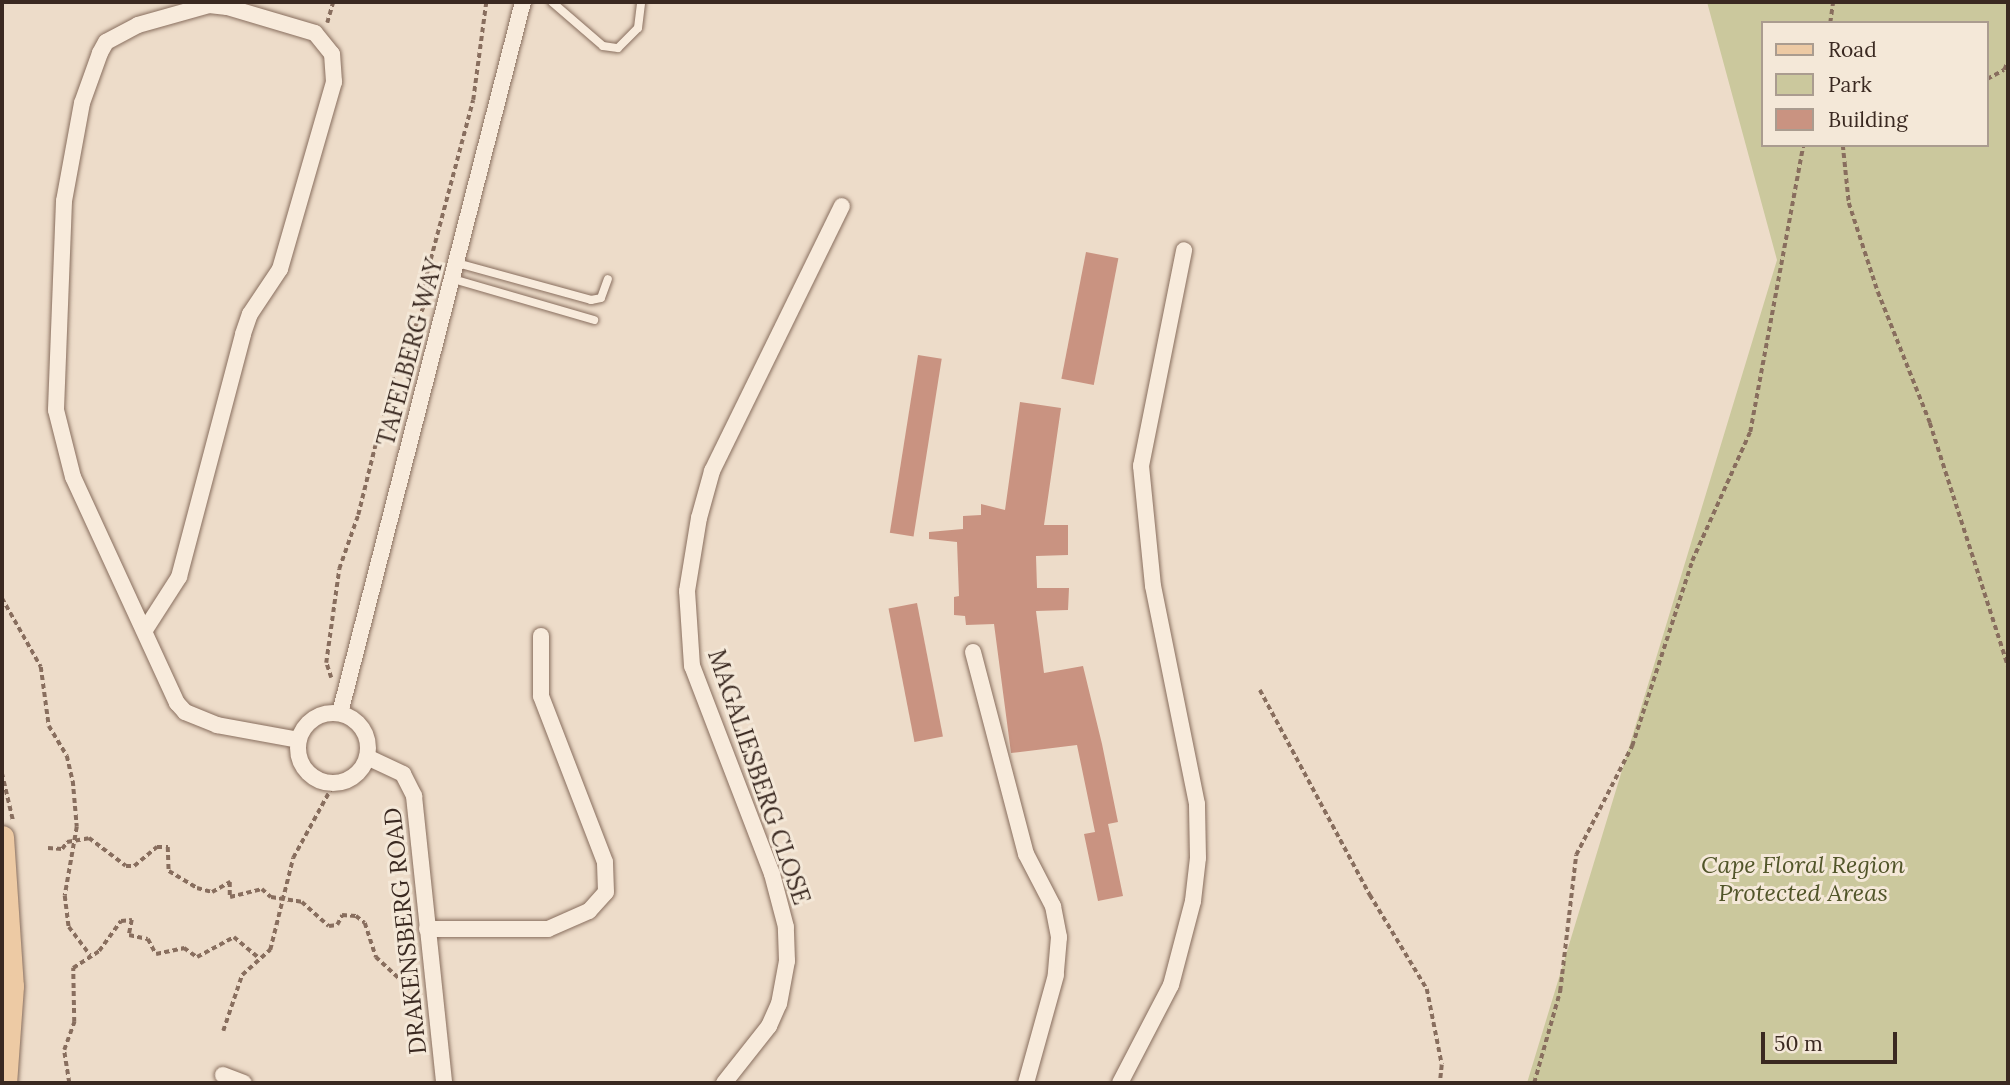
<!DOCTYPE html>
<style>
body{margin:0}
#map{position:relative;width:2010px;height:1085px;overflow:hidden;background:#eddcc9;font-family:Lora,serif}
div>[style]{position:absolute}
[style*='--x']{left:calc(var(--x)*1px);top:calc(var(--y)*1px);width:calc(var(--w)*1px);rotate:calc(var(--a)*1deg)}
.green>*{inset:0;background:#cbc89d}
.building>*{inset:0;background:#c99381;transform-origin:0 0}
.path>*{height:3.5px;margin-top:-1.75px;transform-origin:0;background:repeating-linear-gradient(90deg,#886e5e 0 5px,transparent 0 8.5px)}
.roads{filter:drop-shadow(0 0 2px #886e5e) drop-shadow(0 0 2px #886e5e)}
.lane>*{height:8px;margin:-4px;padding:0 4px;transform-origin:4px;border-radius:4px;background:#f8ebdc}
.street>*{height:16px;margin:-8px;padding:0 8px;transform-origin:8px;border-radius:8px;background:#f8ebdc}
.street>.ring{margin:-8px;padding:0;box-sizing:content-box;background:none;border:16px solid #f8ebdc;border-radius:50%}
.primary>*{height:23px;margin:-11.5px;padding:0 11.5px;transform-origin:11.5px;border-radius:11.5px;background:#edcaa4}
span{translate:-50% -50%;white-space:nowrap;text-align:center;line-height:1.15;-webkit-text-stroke:6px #f4e8d8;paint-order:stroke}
.street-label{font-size:24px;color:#3a2921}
.park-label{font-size:24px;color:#515529;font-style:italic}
.frame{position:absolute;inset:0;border:4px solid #3a2921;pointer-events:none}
.legend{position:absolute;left:1761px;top:21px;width:228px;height:126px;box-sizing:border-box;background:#f4e8d8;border:2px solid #aa9c8f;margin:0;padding:9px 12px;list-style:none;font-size:21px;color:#3a2921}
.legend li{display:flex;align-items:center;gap:14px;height:35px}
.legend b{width:35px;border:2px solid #aa9c8f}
.scale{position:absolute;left:1761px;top:1032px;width:136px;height:32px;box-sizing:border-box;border:4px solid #3a2921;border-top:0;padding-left:9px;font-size:21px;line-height:24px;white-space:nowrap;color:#3a2921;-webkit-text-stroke:5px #f4e8d8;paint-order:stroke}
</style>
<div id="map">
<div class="green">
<div style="clip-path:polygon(evenodd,1707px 2px,2008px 2px,2008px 1083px,1527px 1083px,1777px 260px,1707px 2px,1763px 23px,1987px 23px,1987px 145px,1763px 145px,1763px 23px)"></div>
</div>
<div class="building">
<div style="left:1086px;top:252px;width:33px;height:129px;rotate:11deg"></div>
<div style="left:918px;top:355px;width:24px;height:180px;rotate:9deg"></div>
<div style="clip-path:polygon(1020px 402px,1061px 408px,1044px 525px,1068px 525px,1068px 555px,1036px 556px,1037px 588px,1069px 588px,1068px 610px,1036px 611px,1044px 673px,1083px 666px,1102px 744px,1118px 822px,1108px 824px,1123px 896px,1098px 901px,1084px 834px,1095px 832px,1077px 745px,1011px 753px,994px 624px,966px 625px,965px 616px,954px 615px,954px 597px,959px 596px,957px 542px,929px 539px,929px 532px,963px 529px,963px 516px,981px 515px,981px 504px,1005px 510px)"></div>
<div style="left:917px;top:603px;width:136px;height:29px;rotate:79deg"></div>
</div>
<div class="path">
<div style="--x:327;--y:23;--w:22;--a:-74"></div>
<div style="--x:1830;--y:23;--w:21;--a:-82"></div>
<div style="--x:1987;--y:79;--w:19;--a:-28"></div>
<div style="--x:2004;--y:70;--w:10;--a:-66"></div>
<div style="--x:1843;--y:145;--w:58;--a:84.1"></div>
<div style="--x:1849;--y:203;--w:94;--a:72"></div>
<div style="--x:1878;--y:292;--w:141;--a:68.3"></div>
<div style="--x:1930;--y:423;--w:255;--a:72.2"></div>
<div style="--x:2;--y:598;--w:79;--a:60.5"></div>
<div style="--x:41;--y:667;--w:60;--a:82.3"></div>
<div style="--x:49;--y:726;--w:35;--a:59"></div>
<div style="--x:67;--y:756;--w:26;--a:77"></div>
<div style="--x:73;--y:781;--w:46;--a:85"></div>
<div style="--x:77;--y:827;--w:70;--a:99.9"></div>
<div style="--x:65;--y:896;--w:31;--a:83"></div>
<div style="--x:69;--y:927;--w:35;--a:53"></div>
<div style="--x:331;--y:678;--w:16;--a:-108"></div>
<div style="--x:326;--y:663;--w:95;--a:-82.1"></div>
<div style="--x:339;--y:569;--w:57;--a:-70.6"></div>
<div style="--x:358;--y:515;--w:129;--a:-76.1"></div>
<div style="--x:389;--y:390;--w:105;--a:-67.6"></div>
<div style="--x:429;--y:293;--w:10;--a:-119"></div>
<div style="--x:424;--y:284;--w:190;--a:-75.1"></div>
<div style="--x:473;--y:100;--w:99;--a:-82.4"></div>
<div style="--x:1260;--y:690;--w:233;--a:61.8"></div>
<div style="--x:1370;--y:895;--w:110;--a:58.8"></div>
<div style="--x:1427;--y:989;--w:77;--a:78.8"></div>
<div style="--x:1442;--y:1065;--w:18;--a:96"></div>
<div style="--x:2;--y:773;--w:48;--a:76.8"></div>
<div style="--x:48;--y:848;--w:14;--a:4"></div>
<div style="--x:62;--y:849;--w:9;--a:-54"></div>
<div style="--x:67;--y:842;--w:22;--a:-10"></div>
<div style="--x:89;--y:838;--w:46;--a:37.1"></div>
<div style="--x:126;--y:866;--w:8;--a:0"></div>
<div style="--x:134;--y:866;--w:30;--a:-40"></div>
<div style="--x:157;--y:847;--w:11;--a:0"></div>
<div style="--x:168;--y:847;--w:24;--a:88"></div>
<div style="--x:169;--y:871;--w:33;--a:31"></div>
<div style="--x:197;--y:888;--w:16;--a:15"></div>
<div style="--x:212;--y:892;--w:21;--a:-29"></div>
<div style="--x:230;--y:882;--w:15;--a:90"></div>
<div style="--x:230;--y:897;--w:33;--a:-14"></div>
<div style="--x:262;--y:889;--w:12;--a:42"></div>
<div style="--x:271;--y:897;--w:31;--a:9"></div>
<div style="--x:302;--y:902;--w:36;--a:42"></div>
<div style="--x:329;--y:926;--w:8;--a:-7"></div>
<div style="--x:337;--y:925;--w:11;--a:-63"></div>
<div style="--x:342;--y:915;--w:14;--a:4"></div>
<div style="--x:356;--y:916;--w:11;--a:38"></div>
<div style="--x:365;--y:923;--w:36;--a:72"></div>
<div style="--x:376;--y:957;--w:56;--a:42.8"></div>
<div style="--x:223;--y:1031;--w:59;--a:-71.3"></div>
<div style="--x:242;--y:975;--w:38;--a:-42"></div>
<div style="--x:270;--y:950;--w:95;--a:-76"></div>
<div style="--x:293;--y:858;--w:85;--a:-61.3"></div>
<div style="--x:69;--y:1083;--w:33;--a:-99"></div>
<div style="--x:64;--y:1050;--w:30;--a:-70"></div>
<div style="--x:74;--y:1022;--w:54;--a:-91.1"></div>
<div style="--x:73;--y:968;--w:31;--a:-33"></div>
<div style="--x:99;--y:951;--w:37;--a:-54"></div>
<div style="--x:121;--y:921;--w:11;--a:-5"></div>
<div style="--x:132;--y:920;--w:15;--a:101"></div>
<div style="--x:129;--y:935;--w:19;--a:12"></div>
<div style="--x:148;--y:939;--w:17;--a:62"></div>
<div style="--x:156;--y:954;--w:29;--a:-12"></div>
<div style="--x:184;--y:948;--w:16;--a:35"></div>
<div style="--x:197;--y:957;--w:42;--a:-28.4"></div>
<div style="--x:234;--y:937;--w:33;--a:40"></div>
<div style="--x:1534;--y:1083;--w:96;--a:-74.2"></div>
<div style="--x:1560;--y:991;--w:137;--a:-83.3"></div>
<div style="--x:1576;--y:855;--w:123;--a:-62.8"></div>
<div style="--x:1632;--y:746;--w:194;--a:-72"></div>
<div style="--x:1692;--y:561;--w:141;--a:-65.8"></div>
<div style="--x:1750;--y:432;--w:292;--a:-79.5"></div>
</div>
<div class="roads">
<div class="lane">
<div style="--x:552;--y:2;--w:67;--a:40.8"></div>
<div style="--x:603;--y:46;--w:15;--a:8"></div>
<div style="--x:618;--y:48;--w:28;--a:-45"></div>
<div style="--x:638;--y:28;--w:26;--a:-83"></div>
<div style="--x:457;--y:263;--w:139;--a:15.4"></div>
<div style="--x:591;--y:300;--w:10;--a:-11"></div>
<div style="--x:601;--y:298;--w:20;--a:-70"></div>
<div style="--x:453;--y:279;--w:147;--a:16.2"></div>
</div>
<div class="street">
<div style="--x:145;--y:630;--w:63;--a:-57.3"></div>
<div style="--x:179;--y:577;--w:251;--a:-75.2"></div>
<div style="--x:243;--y:334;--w:21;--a:-71"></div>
<div style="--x:250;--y:314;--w:54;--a:-56.3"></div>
<div style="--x:280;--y:269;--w:195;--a:-73.9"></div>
<div style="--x:334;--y:82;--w:28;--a:-94"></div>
<div style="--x:332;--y:54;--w:27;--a:-129"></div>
<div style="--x:315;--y:33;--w:92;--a:-163.5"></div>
<div style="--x:227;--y:7;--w:18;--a:-174"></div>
<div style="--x:209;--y:5;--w:74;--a:164.3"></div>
<div style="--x:138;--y:25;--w:36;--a:152"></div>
<div style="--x:106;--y:42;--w:13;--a:119"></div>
<div style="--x:100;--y:53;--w:53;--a:109.8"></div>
<div style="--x:82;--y:103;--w:100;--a:100.4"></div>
<div style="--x:64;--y:201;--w:209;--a:92.2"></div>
<div style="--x:56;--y:410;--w:69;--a:75.8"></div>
<div style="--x:73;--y:477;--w:249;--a:65.3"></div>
<div style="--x:177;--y:703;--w:12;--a:48"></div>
<div style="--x:185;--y:712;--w:35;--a:22"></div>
<div style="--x:217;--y:725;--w:83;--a:10.4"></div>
<div style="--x:973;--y:652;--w:209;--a:75.3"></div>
<div style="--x:1026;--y:854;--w:59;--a:62.6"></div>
<div style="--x:1053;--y:906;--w:32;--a:79"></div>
<div style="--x:1059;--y:937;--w:38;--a:95"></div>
<div style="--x:1056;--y:975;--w:112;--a:105.5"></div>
<div style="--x:340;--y:713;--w:734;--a:-75.57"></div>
<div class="ring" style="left:298px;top:713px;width:54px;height:54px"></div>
<div style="--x:367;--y:757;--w:40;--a:25"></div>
<div style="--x:403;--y:774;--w:25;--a:63"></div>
<div style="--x:414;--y:796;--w:289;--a:84"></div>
<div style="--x:427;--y:929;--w:121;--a:0"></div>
<div style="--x:548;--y:929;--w:45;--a:-23.7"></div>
<div style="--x:589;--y:911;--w:25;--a:-48"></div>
<div style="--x:606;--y:892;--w:30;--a:-92"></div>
<div style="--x:605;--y:862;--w:178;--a:-111.1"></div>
<div style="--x:541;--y:696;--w:60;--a:-90"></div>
<div style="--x:223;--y:1075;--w:22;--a:21"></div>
<div style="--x:724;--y:1083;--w:73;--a:-51.7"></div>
<div style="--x:769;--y:1026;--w:24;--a:-66"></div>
<div style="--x:779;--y:1004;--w:44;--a:-79.5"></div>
<div style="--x:787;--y:961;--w:34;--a:-92"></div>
<div style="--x:786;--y:927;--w:55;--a:-104.8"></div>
<div style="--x:772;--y:874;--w:223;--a:-111"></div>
<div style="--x:692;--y:666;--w:75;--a:-93.8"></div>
<div style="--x:687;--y:591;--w:74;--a:-80.7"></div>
<div style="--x:699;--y:518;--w:49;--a:-74.5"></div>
<div style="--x:712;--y:471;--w:295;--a:-63.9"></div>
<div style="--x:1120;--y:1083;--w:110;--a:-62.5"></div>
<div style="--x:1171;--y:985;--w:87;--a:-75.3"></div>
<div style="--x:1193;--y:901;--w:43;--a:-83.4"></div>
<div style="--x:1198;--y:858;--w:54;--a:-91.1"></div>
<div style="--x:1197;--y:804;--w:222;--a:-101.4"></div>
<div style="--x:1153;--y:586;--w:121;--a:-95.7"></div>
<div style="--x:1141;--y:466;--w:220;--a:-78.7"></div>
</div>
<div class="primary">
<div style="--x:2;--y:837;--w:149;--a:86.2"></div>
<div style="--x:12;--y:986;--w:97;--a:94.1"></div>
</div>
</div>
<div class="street-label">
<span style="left:410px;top:352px;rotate:-75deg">TAFELBERG WAY</span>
<span style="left:759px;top:777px;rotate:71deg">MAGALIESBERG CLOSE</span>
<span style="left:405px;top:931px;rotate:-96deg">DRAKENSBERG ROAD</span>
</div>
<div class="park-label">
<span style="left:1803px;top:879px">Cape Floral Region<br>Protected Areas</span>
</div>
<div class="frame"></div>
<ul class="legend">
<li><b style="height:9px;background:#edcaa4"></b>Road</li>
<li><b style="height:19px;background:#cbc89d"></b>Park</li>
<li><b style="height:19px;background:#c99381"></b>Building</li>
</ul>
<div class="scale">50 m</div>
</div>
